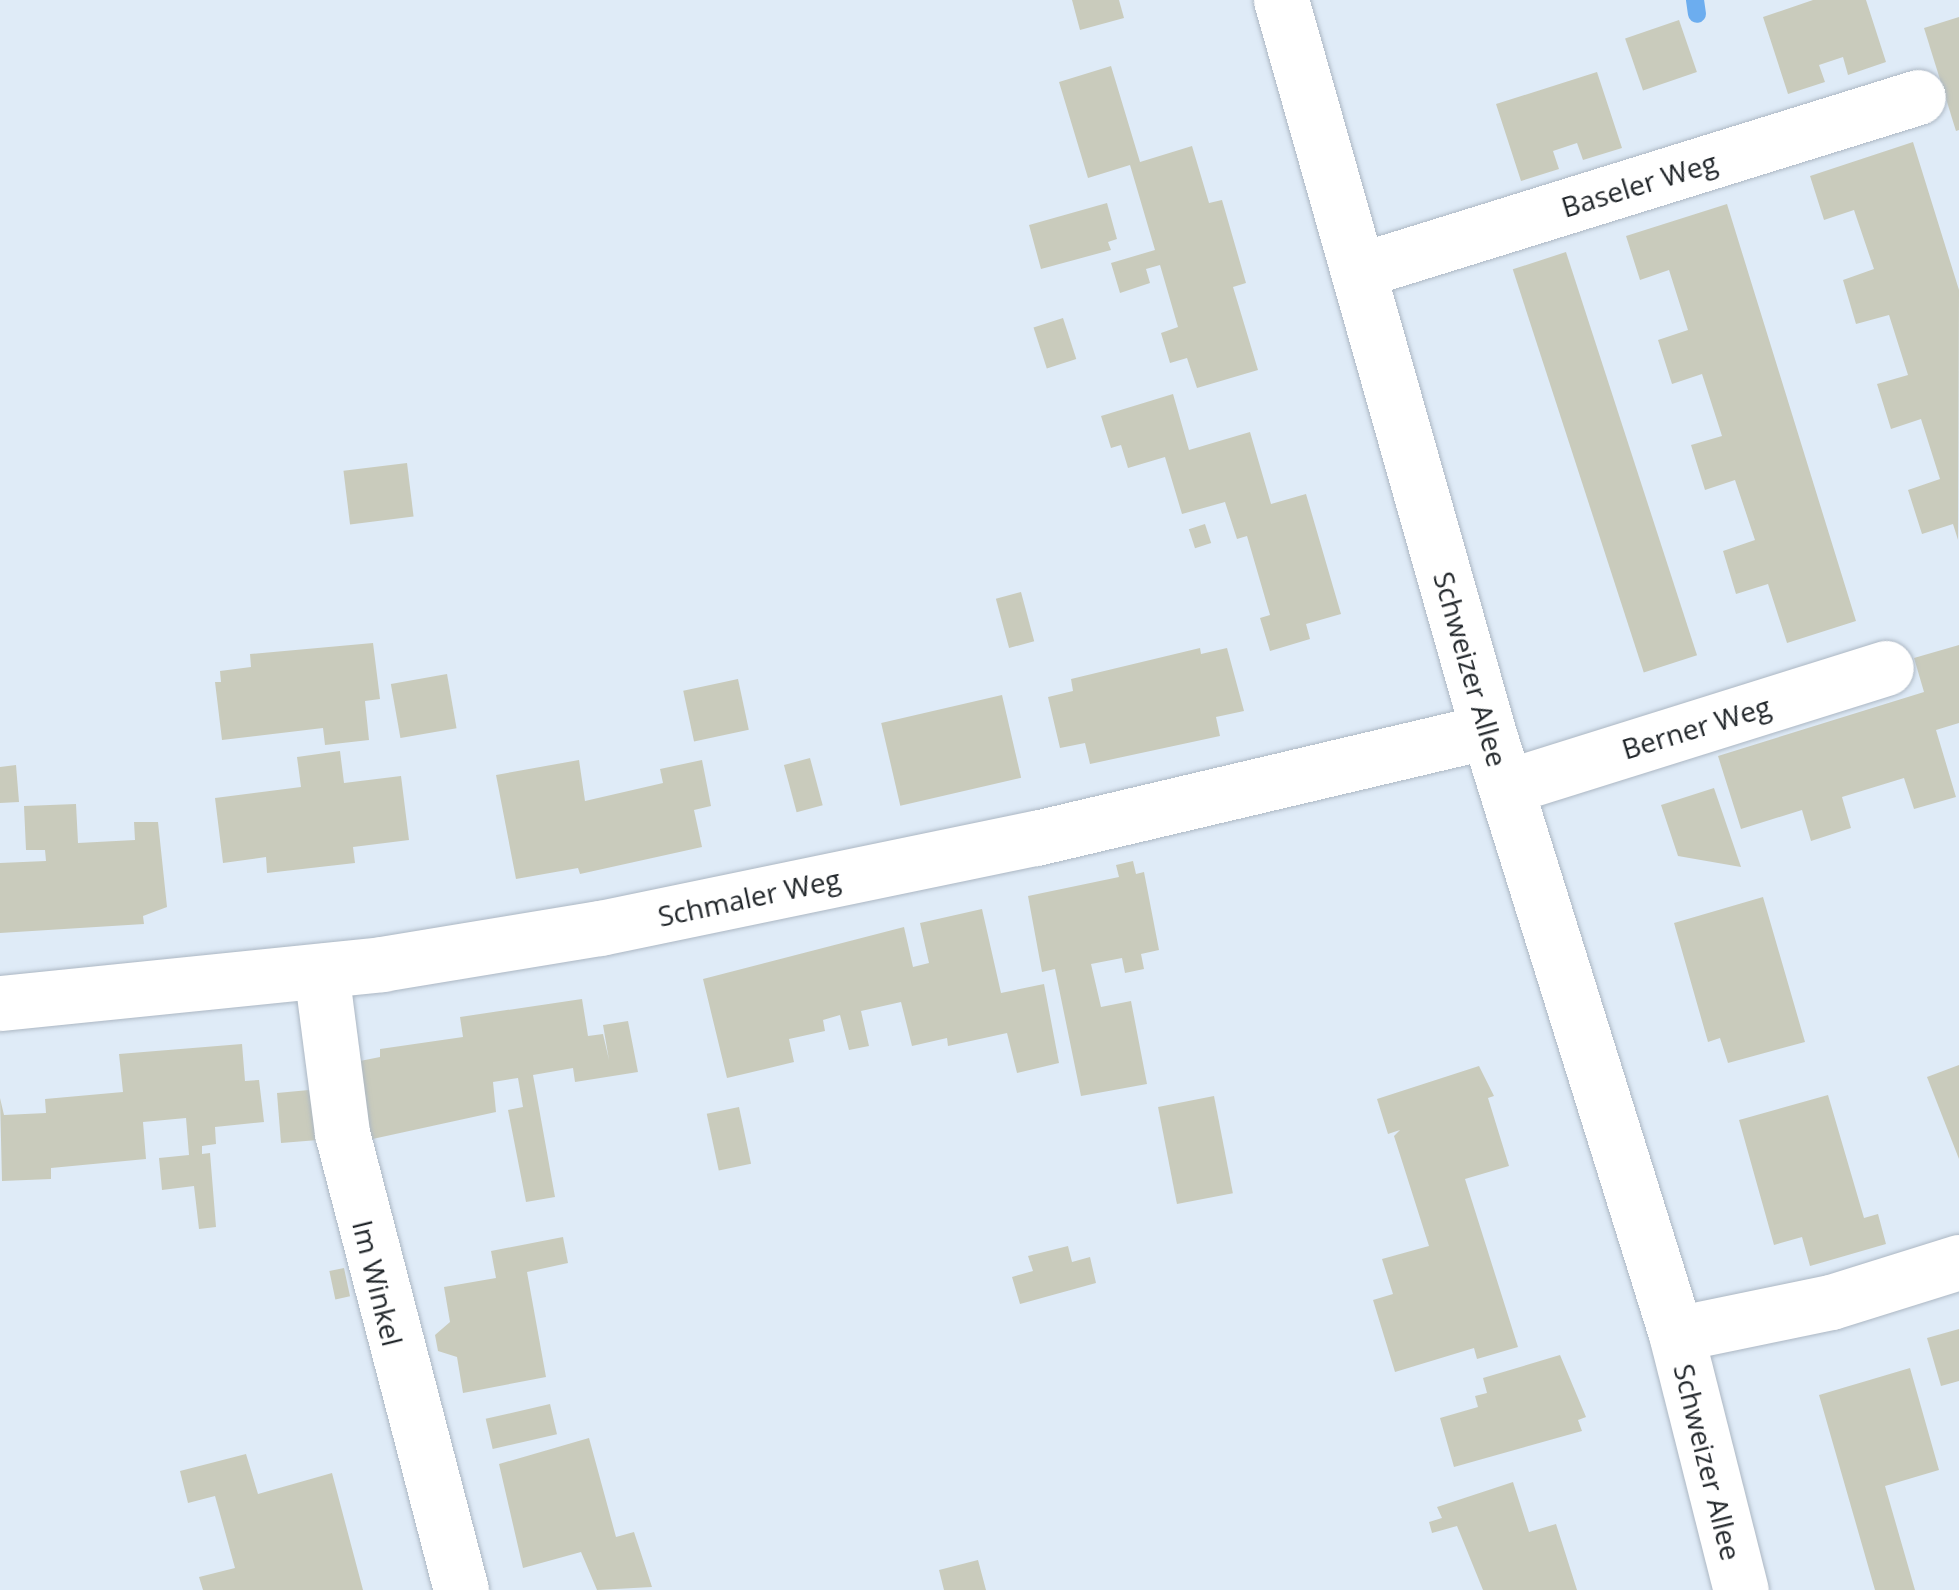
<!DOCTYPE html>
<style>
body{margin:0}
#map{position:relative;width:1959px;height:1590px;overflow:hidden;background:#dfebf7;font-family:"Open Sans",sans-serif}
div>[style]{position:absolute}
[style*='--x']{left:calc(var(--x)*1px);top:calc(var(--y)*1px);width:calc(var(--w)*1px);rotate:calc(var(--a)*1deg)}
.stream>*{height:18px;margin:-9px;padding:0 9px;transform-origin:9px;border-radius:9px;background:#6cadef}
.building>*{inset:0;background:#c9cbbc;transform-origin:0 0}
.roads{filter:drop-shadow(0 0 2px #acb7c3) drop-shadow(0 0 2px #acb7c3)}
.minor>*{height:55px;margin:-27.5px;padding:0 27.5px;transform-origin:27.5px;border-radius:27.5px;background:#fff}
span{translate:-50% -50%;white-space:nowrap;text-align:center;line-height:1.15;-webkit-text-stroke:8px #fff;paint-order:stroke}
.street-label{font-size:28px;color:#22272b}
</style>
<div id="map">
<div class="stream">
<div style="--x:1695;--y:0;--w:14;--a:82"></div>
</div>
<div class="building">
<div style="clip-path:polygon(1072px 0,1119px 0,1124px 18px,1080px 30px)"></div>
<div style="clip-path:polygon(1813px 0,1866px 0,1886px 62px,1848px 75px,1843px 57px,1819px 65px,1825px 82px,1788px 94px,1763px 17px)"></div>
<div style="clip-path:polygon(1959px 17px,1959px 130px,1956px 131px,1924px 28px)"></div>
<div style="left:1679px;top:20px;width:55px;height:57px;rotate:71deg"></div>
<div style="clip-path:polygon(1111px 66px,1140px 162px,1192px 146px,1209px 203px,1222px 200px,1246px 283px,1233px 287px,1258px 370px,1197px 388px,1187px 358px,1170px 363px,1161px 333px,1178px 327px,1160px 265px,1146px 269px,1150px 283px,1120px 293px,1111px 263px,1155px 250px,1130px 165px,1088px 178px,1059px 82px)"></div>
<div style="clip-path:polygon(1597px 72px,1622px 148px,1583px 160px,1577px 143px,1553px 151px,1559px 169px,1521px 181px,1496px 104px)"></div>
<div style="clip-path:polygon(1913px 142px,1959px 290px,1958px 540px,1953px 524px,1922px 534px,1908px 490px,1940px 479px,1921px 419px,1891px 429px,1877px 384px,1908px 375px,1889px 315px,1856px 324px,1843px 280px,1874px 269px,1854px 210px,1824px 220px,1810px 176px)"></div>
<div style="clip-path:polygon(1107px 203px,1117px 239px,1108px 242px,1111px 250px,1041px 269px,1029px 225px)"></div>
<div style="clip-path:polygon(1727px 204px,1856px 621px,1787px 643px,1768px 584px,1736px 594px,1723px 551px,1755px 540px,1735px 480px,1705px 490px,1691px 445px,1722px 436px,1702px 374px,1672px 384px,1658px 340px,1688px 330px,1669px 270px,1640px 280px,1626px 236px)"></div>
<div style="left:1566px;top:252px;width:424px;height:56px;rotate:72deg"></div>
<div style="left:1063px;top:318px;width:43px;height:31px;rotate:72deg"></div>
<div style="clip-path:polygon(1173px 394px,1189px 450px,1250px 432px,1271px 504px,1306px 494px,1341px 614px,1306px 624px,1310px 639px,1270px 651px,1260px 618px,1270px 615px,1247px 536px,1237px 539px,1225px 502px,1182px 514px,1165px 457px,1128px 468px,1121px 445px,1111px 448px,1101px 416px)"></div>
<div style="left:407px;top:463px;width:54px;height:64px;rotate:83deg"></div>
<div style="left:1205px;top:524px;width:20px;height:17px;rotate:72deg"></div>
<div style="left:1021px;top:592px;width:51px;height:26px;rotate:75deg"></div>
<div style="clip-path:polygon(373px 643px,380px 699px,365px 701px,369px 740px,325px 745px,323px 728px,222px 740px,215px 682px,221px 682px,220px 671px,251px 667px,250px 654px)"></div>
<div style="clip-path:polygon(1959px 645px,1959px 723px,1936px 730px,1956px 797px,1914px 809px,1904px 778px,1842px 797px,1851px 828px,1811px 841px,1802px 810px,1741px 829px,1718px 756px,1924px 692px,1914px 658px)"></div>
<div style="clip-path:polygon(1200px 648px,1201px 654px,1227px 648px,1244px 711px,1216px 717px,1220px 736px,1090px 764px,1085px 743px,1060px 748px,1048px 697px,1073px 691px,1071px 679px)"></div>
<div style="left:447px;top:674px;width:55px;height:57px;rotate:80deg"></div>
<div style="left:738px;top:679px;width:52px;height:56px;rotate:78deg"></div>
<div style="left:1002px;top:695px;width:85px;height:124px;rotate:77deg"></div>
<div style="clip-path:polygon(340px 751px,344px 783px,401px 776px,409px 840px,353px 847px,355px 863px,267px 873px,266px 857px,223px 863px,215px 798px,301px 787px,297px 757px)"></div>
<div style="left:810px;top:758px;width:49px;height:27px;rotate:75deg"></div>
<div style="clip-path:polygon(579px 760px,585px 801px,663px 783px,660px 769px,702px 760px,711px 806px,694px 810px,702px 847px,580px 874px,578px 868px,516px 879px,496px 775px)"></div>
<div style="clip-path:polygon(16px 765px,19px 802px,0 803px,0 767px)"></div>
<div style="clip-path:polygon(1714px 788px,1741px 867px,1678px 856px,1661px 805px)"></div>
<div style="clip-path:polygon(76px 804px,78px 843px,135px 840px,134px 822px,158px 822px,167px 907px,143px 916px,144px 924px,0 933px,0 863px,46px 861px,45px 850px,26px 850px,24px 806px)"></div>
<div style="clip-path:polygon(1133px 861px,1136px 874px,1144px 872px,1159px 950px,1141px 954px,1144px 969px,1125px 973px,1122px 958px,1091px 964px,1101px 1007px,1131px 1001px,1147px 1084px,1081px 1096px,1055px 969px,1042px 972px,1028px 896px,1119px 877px,1116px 865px)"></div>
<div style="clip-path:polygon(1763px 897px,1805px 1042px,1728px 1063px,1720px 1038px,1708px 1042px,1674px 923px)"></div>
<div style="clip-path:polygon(982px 909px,1001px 993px,1044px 984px,1059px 1063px,1017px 1073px,1007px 1033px,948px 1046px,947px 1038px,912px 1046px,901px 1002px,861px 1011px,869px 1046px,849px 1050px,840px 1015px,823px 1020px,825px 1031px,789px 1039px,794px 1062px,727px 1078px,703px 979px,904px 927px,913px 967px,929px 963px,920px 923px)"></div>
<div style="clip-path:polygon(582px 999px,588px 1036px,603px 1034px,609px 1060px,603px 1025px,628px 1021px,638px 1072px,575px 1082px,573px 1068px,533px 1075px,555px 1197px,526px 1202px,508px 1110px,523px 1107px,518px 1078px,493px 1082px,496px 1112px,368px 1140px,355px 1062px,380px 1057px,380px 1049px,463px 1037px,460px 1017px)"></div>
<div style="clip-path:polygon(242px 1044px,245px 1081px,259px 1080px,264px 1122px,215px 1127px,216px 1144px,202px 1146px,202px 1154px,210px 1153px,216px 1227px,199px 1229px,194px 1186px,162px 1190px,159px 1158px,189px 1155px,186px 1118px,143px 1122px,146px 1159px,51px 1168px,51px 1179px,2px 1181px,0 1098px,4px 1115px,46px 1113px,45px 1099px,123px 1092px,119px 1054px)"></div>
<div style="clip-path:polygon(1959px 1065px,1959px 1159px,1927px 1077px)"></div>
<div style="clip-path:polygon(1479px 1066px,1494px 1096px,1488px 1098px,1509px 1166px,1465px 1179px,1518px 1347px,1477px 1359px,1474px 1348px,1395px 1372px,1373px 1300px,1393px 1294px,1382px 1259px,1429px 1246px,1394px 1136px,1400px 1130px,1388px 1134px,1377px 1099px)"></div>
<div style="clip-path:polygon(309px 1090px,318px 1140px,281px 1143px,277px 1093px)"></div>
<div style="clip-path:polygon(1828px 1095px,1864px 1218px,1878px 1214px,1886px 1244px,1810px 1266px,1802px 1237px,1774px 1245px,1739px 1120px)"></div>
<div style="left:1214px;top:1096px;width:99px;height:57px;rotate:79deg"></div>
<div style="left:739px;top:1107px;width:58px;height:33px;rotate:78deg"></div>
<div style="clip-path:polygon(563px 1237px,568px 1263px,527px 1272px,546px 1377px,463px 1393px,457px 1357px,438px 1351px,435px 1335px,450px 1322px,444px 1287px,496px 1278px,491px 1251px)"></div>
<div style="clip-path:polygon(1068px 1246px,1072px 1262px,1090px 1257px,1096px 1283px,1020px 1304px,1012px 1277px,1033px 1271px,1028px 1256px)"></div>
<div style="left:344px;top:1268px;width:29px;height:15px;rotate:78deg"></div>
<div style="clip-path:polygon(1959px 1329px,1959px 1381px,1941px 1386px,1927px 1338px)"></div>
<div style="clip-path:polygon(1560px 1355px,1586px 1417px,1578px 1420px,1582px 1431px,1454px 1467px,1440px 1418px,1478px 1407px,1475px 1396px,1487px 1393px,1483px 1378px)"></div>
<div style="clip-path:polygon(1910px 1368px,1939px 1470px,1885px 1486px,1915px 1590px,1875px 1590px,1819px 1395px)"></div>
<div style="left:550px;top:1404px;width:31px;height:66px;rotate:77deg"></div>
<div style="clip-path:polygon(589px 1438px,616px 1537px,634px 1532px,652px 1587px,597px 1590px,581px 1552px,523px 1568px,499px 1464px)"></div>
<div style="clip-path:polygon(246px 1454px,258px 1494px,332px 1473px,363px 1590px,203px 1590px,199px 1577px,235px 1568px,215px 1496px,188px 1503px,180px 1471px)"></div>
<div style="clip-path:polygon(1513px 1482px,1529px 1532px,1556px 1524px,1577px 1590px,1483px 1590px,1457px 1526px,1432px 1533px,1429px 1522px,1442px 1518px,1437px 1507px)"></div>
<div style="clip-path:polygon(978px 1560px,986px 1590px,944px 1590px,939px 1570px)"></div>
</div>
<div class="roads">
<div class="minor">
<div style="--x:1281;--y:0;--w:760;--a:74.19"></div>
<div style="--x:1488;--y:731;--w:632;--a:72.68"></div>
<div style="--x:1676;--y:1334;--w:264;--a:75.8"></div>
<div style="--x:1361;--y:270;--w:583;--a:-17.25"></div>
<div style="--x:1506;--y:787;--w:398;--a:-17.4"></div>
<div style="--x:321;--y:971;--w:163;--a:82.6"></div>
<div style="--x:342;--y:1133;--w:472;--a:75.4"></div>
<div style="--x:0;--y:1003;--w:384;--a:-5.8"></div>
<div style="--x:382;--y:964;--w:221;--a:-9.4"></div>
<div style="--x:600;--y:928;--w:445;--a:-11.7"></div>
<div style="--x:1036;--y:838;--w:464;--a:-13.3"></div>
<div style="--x:1676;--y:1334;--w:158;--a:-11.7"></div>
<div style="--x:1831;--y:1302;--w:134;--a:-17.4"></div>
</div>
</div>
<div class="street-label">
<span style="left:1639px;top:184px;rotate:-17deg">Baseler Weg</span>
<span style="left:1471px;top:669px;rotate:74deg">Schweizer Allee</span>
<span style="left:1696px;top:727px;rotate:-17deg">Berner Weg</span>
<span style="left:749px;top:897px;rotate:-12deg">Schmaler Weg</span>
<span style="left:378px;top:1283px;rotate:76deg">Im Winkel</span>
<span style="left:1708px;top:1462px;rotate:76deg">Schweizer Allee</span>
</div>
</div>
